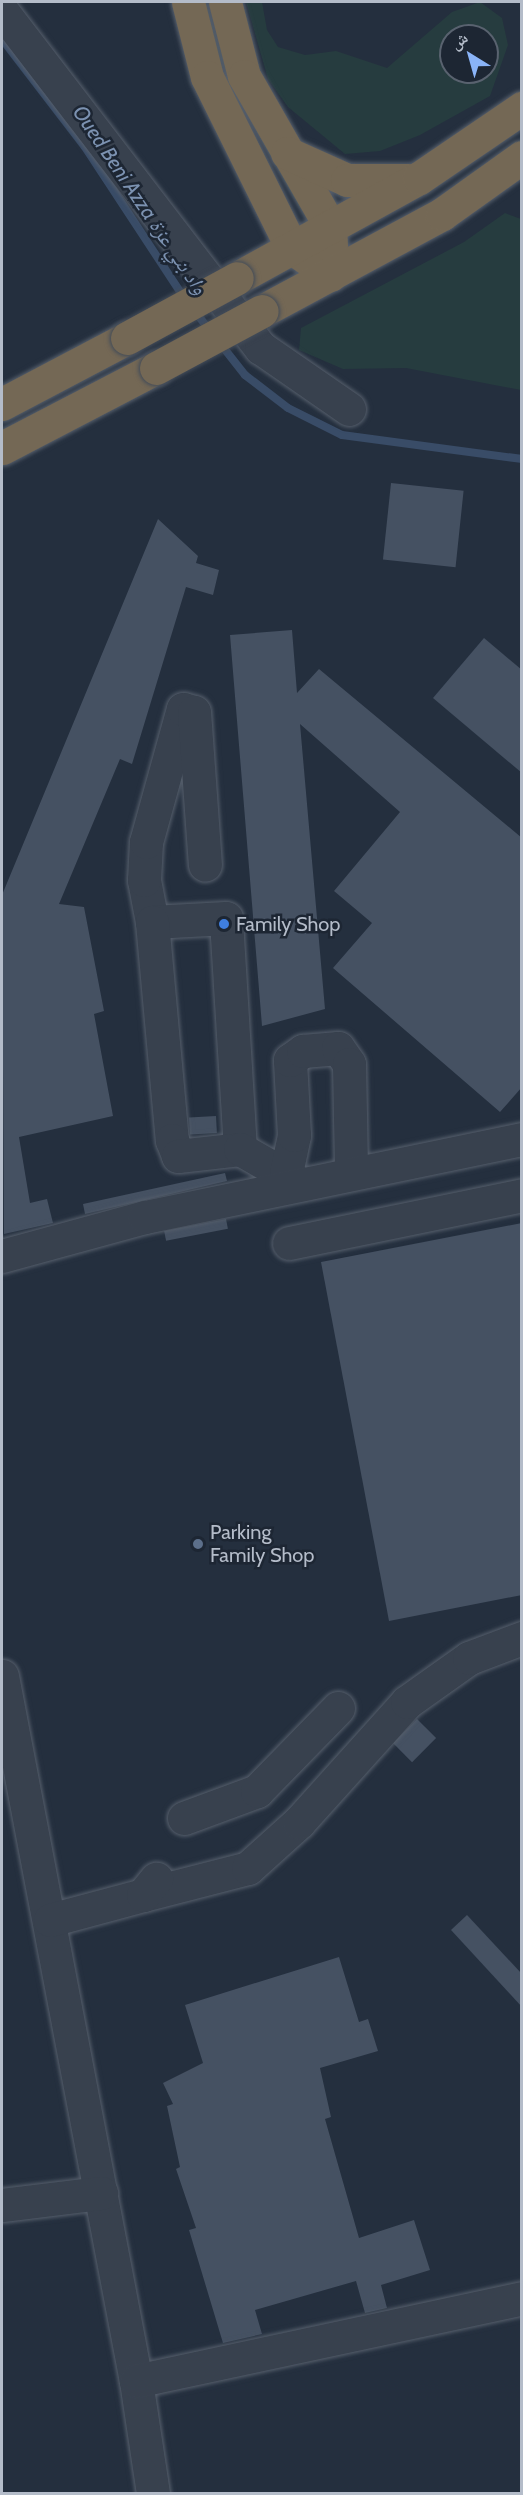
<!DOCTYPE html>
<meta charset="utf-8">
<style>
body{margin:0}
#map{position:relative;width:523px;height:2495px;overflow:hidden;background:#242f3e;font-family:Cabin,"Noto Naskh Arabic",sans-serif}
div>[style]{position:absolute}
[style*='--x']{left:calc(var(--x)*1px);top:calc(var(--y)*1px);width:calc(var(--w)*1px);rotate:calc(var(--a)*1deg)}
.green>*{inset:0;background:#263c3f}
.stream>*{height:8px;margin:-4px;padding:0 4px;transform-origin:4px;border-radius:4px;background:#394c67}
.building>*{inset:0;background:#455162;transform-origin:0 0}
.roads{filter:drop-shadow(0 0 2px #565f6c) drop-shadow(0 0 2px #565f6c)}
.minor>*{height:33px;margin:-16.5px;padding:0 16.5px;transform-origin:16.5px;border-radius:16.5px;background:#38414e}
.highway>*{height:33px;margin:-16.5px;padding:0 16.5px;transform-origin:16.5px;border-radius:16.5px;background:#746855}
.bridges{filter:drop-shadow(0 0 2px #434c59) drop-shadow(0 0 2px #434c59)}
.highway-bridge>*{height:33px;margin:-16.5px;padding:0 16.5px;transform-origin:16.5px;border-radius:16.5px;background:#746855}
.dots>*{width:16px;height:16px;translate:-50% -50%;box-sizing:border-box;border:3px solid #1d2633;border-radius:50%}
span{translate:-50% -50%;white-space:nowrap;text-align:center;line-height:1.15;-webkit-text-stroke:5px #1d2633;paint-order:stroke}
.poi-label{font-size:20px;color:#b4bcc9}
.left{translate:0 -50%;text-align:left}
.water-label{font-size:21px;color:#7c92b1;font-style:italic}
.frame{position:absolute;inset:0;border:3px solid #b4bcc9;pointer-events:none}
.north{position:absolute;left:439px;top:24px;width:60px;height:60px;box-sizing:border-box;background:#1d2633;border:2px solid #59626f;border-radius:50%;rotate:323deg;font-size:16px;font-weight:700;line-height:24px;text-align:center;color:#b4bcc9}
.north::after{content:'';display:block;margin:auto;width:21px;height:27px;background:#8ab4f8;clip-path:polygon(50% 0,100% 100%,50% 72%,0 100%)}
</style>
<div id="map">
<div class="green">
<div style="clip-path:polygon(200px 2px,206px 2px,223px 56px,307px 221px,229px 83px)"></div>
<div style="clip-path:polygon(evenodd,246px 2px,262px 2px,267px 30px,278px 47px,305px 55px,336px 51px,387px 68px,452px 12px,480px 2px,502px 18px,508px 45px,490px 96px,420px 135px,380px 151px,345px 154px,288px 107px,268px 79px,246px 2px,451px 36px,487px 36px,487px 72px,451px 72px,451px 36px)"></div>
<div style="clip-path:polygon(505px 213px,521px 219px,521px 390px,406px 368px,343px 369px,299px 350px,301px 328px,464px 242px)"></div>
</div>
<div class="stream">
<div style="--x:2;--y:39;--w:136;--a:52.5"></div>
<div style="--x:85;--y:147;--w:181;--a:56.7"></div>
<div style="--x:193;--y:309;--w:28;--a:52"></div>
<div style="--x:219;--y:342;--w:42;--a:51.8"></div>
<div style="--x:245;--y:375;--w:54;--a:37.5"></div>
<div style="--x:288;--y:408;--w:60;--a:26.6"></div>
<div style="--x:342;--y:435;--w:182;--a:7.6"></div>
</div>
<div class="building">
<div style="left:391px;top:483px;width:73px;height:77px;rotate:6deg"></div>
<div style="clip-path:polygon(158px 519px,198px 556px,196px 563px,219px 570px,213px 595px,186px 587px,132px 764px,120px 759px,59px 904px,84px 907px,104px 1011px,94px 1014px,113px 1116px,19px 1137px,30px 1203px,47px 1199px,53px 1223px,4px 1234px,2px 895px)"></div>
<div style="clip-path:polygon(292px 630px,297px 693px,319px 669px,522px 838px,522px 1087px,500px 1112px,333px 968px,372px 923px,334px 891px,400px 812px,300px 724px,325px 1009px,262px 1026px,230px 635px)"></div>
<div style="clip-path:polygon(484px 638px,522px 670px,522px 773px,433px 698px)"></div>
<div style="left:216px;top:1116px;width:17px;height:27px;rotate:87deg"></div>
<div style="clip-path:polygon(225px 1173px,227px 1181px,85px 1214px,83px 1204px)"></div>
<div style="left:226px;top:1219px;width:10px;height:63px;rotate:79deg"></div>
<div style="clip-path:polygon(522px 1223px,522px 1595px,389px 1621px,321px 1262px)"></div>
<div style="left:417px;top:1719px;width:27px;height:34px;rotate:45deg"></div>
<div style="clip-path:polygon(467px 1915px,522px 1974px,522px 2007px,451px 1930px)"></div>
<div style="clip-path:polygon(339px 1957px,359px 2022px,368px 2019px,378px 2051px,320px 2068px,331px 2117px,325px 2119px,359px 2238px,414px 2220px,430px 2270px,381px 2285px,387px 2308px,365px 2313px,356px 2281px,255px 2310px,262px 2334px,223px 2343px,189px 2230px,196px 2228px,176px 2169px,180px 2167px,167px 2106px,173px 2104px,163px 2083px,203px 2063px,185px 2005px)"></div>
</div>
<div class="roads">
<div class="minor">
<div style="--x:2;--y:11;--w:425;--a:52.5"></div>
<div style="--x:261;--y:348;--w:107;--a:34.7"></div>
<div style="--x:152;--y:922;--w:43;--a:-100.8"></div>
<div style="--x:144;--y:880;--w:38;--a:-87"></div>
<div style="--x:146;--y:842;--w:138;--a:-74.5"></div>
<div style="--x:183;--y:709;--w:11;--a:15"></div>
<div style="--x:194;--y:712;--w:153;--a:85.9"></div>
<div style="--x:240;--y:1149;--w:231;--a:-93.5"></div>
<div style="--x:226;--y:918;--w:74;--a:176.9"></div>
<div style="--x:152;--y:922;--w:219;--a:84.8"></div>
<div style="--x:172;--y:1140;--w:17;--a:69"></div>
<div style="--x:178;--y:1156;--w:62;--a:-6.4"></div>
<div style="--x:240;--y:1149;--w:70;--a:29.8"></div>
<div style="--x:286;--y:1173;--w:39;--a:-78"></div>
<div style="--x:294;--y:1135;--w:75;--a:-93.1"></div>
<div style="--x:290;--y:1060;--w:16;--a:-35"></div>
<div style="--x:303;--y:1051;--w:35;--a:-5"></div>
<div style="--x:338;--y:1048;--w:19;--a:55"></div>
<div style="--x:349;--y:1064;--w:109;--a:88.9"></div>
<div style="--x:289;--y:1243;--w:238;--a:-11.6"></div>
<div style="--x:2;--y:1256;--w:148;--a:-15.3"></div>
<div style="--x:145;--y:1217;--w:385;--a:-11.7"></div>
<div style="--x:2;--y:1676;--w:718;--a:79.24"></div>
<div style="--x:136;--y:2381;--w:114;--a:81.4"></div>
<div style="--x:184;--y:1818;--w:78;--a:-20.3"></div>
<div style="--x:257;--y:1791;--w:116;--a:-45.7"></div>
<div style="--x:143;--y:1895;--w:108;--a:-14.4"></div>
<div style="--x:248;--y:1868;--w:69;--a:-42"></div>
<div style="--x:299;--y:1822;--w:161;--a:-48"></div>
<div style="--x:407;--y:1702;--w:76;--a:-35.4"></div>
<div style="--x:469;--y:1658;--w:57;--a:-20.7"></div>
<div style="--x:50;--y:1920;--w:96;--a:-15"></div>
<div style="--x:143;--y:1895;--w:21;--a:-51"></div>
<div style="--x:2;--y:2205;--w:100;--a:-6.9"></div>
<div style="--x:136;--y:2381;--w:395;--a:-12.1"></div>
</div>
<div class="highway">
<div style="--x:188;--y:2;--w:77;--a:75.8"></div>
<div style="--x:207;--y:77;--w:191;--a:63.6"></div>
<div style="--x:292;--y:248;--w:47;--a:34.7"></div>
<div style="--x:225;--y:2;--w:76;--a:75.6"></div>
<div style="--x:244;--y:76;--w:173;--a:60.2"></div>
<div style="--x:330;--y:226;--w:20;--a:87"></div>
<div style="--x:287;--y:153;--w:66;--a:24.2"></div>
<div style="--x:347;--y:180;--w:61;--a:0"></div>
<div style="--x:237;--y:278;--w:208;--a:-28.8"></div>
<div style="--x:419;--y:178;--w:125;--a:-34.2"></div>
<div style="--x:262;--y:311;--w:204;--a:-28.3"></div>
<div style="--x:442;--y:214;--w:98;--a:-35.5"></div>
<div style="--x:2;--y:404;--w:141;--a:-27.8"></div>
<div style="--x:2;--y:448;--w:174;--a:-27.5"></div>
</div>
</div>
<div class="bridges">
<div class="highway-bridge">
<div style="--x:127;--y:338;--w:125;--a:-28.6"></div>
<div style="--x:156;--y:368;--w:120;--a:-28.3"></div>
</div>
</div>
<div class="dots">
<div style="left:224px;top:924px;background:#3f7fe0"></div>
<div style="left:198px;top:1544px;background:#5c6f8a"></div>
</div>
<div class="poi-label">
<span class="left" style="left:236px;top:924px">Family Shop</span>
<span class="left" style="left:210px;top:1544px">Parking<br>Family Shop</span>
</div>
<div class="water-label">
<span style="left:140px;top:200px;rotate:56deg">Oued Beni Azza واد بني عزة</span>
</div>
<div class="frame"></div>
<div class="north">ش</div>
</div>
